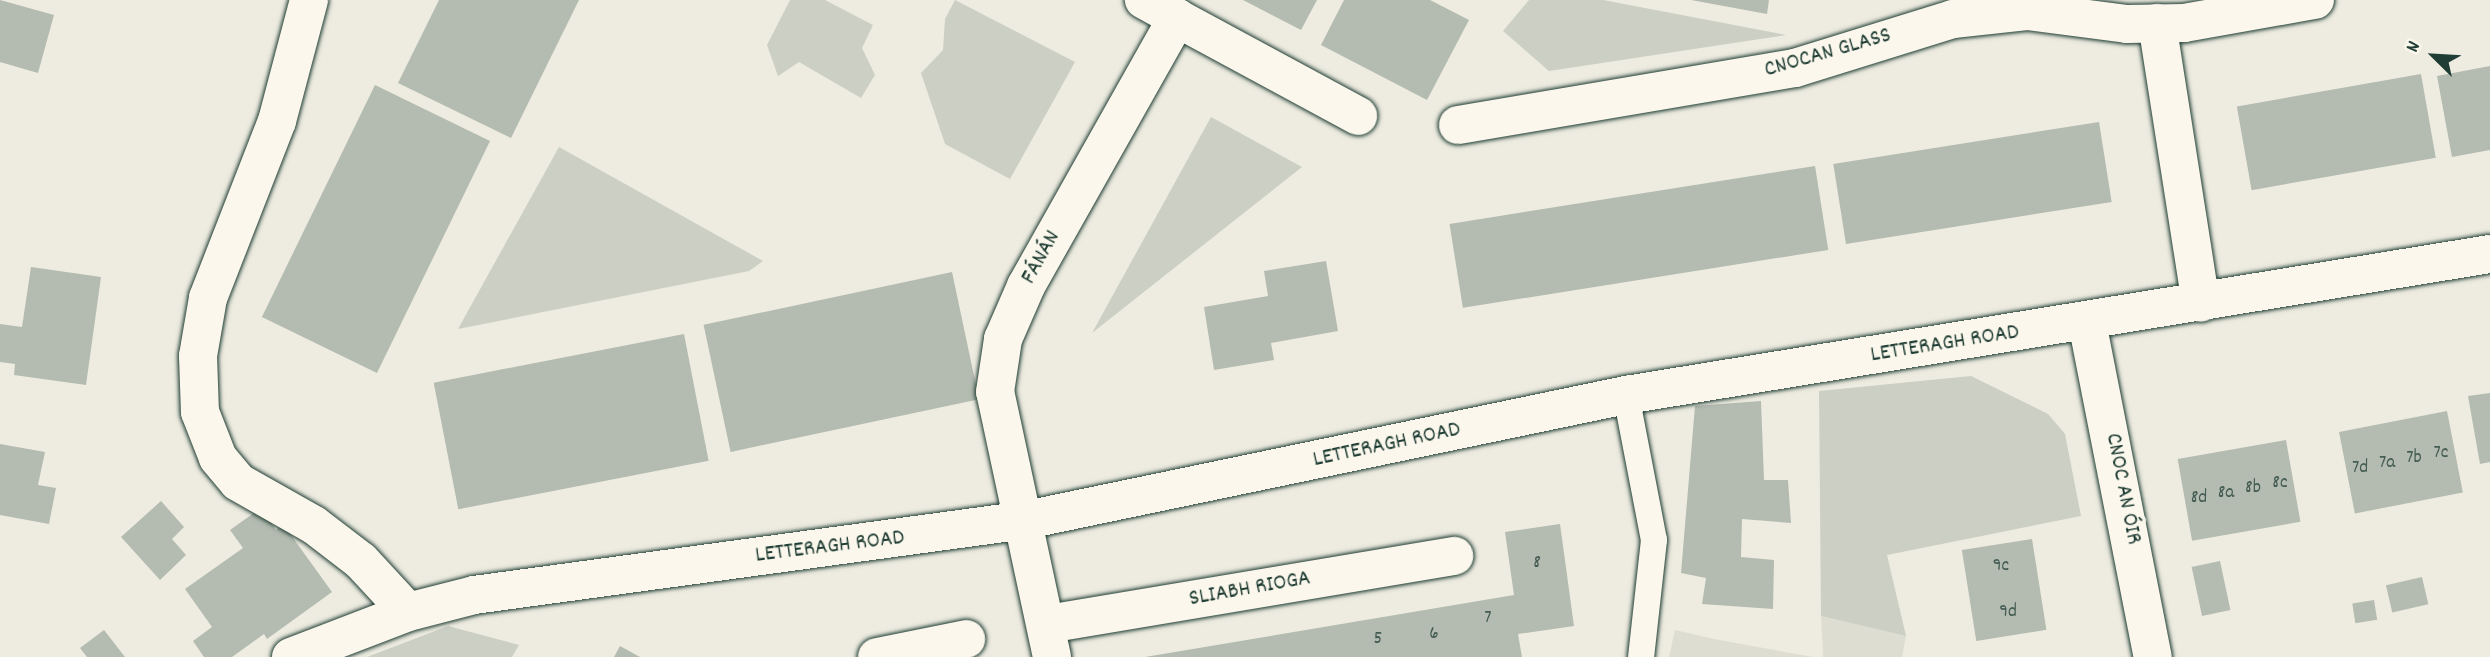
<!DOCTYPE html>
<meta charset="utf-8">
<style>
body{margin:0}
#map{position:relative;width:2490px;height:657px;overflow:hidden;background:#eeece1;font-family:Dekko,sans-serif}
div>[style]{position:absolute}
[style*='--x']{left:calc(var(--x)*1px);top:calc(var(--y)*1px);width:calc(var(--w)*1px);rotate:calc(var(--a)*1deg)}
.built>*{inset:0;background:#ddddd2}
.green>*{inset:0;background:#cbcfc4}
.building>*{inset:0;background:#b4bbb0;transform-origin:0 0}
.roads{filter:drop-shadow(0 0 2px #1f3d34) drop-shadow(0 0 2px #1f3d34)}
.service>*{height:26px;margin:-13px;padding:0 13px;transform-origin:13px;border-radius:13px;background:#fbf7ec}
.minor>*{height:38px;margin:-19px;padding:0 19px;transform-origin:19px;border-radius:19px;background:#fbf7ec}
.tertiary>*{height:38px;margin:-19px;padding:0 19px;transform-origin:19px;border-radius:19px;background:#fbf7ec}
span{translate:-50% -50%;white-space:nowrap;text-align:center;line-height:1.15;-webkit-text-stroke:7px #fbf7ec;paint-order:stroke}
.number-label{font-size:19px;color:#445c53}
.number-label span{-webkit-text-stroke-width:0}
.street-label{font-size:23px;color:#1f3d34}
.north{position:absolute;left:2399px;top:21px;width:70px;height:70px;-webkit-text-stroke:5px #fbf7ec;paint-order:stroke;rotate:294deg;font-size:19px;font-weight:700;line-height:28px;text-align:center;color:#1f3d34}
.north::after{content:'';display:block;margin:auto;width:24px;height:32px;background:#1f3d34;clip-path:polygon(50% 0,100% 100%,50% 72%,0 100%)}
</style>
<div id="map">
<div class="built">
<div style="clip-path:polygon(1821px 616px,1906px 636px,1902px 657px,1823px 657px)"></div>
<div style="clip-path:polygon(1675px 630px,1714px 639px,1813px 657px,1669px 657px)"></div>
</div>
<div class="green">
<div style="clip-path:polygon(790px 0,825px 0,873px 25px,862px 48px,875px 75px,861px 98px,799px 62px,778px 76px,767px 45px)"></div>
<div style="clip-path:polygon(955px 0,1075px 62px,1010px 179px,945px 144px,921px 73px,943px 50px,945px 19px)"></div>
<div style="clip-path:polygon(1529px 0,1603px 0,1786px 35px,1549px 71px,1503px 31px)"></div>
<div style="clip-path:polygon(1211px 117px,1302px 167px,1092px 333px)"></div>
<div style="clip-path:polygon(559px 147px,763px 261px,749px 271px,458px 329px)"></div>
<div style="clip-path:polygon(1971px 376px,2048px 414px,2065px 434px,2081px 516px,1887px 555px,1906px 636px,1821px 616px,1819px 391px)"></div>
<div style="clip-path:polygon(448px 626px,519px 645px,512px 657px,367px 657px)"></div>
</div>
<div class="building">
<div style="clip-path:polygon(0 0,54px 15px,38px 73px,0 62px)"></div>
<div style="clip-path:polygon(439px 0,579px 0,511px 138px,398px 83px)"></div>
<div style="clip-path:polygon(1243px 0,1317px 0,1301px 30px)"></div>
<div style="clip-path:polygon(1344px 0,1430px 0,1469px 20px,1427px 100px,1321px 45px)"></div>
<div style="clip-path:polygon(1691px 0,1769px 0,1767px 14px)"></div>
<div style="clip-path:polygon(2490px 66px,2490px 150px,2452px 157px,2437px 76px)"></div>
<div style="left:2421px;top:74px;width:85px;height:187px;rotate:80deg"></div>
<div style="left:375px;top:85px;width:128px;height:258px;rotate:26deg"></div>
<div style="left:2099px;top:122px;width:81px;height:269px;rotate:81deg"></div>
<div style="left:1815px;top:166px;width:85px;height:370px;rotate:81deg"></div>
<div style="clip-path:polygon(1326px 261px,1338px 331px,1271px 343px,1274px 360px,1214px 370px,1204px 307px,1268px 296px,1264px 271px)"></div>
<div style="clip-path:polygon(31px 267px,101px 277px,86px 385px,14px 375px,15px 364px,0 362px,0 324px,22px 327px)"></div>
<div style="left:952px;top:272px;width:130px;height:254px;rotate:78deg"></div>
<div style="left:684px;top:334px;width:129px;height:255px;rotate:79deg"></div>
<div style="clip-path:polygon(2490px 393px,2490px 462px,2480px 464px,2468px 396px)"></div>
<div style="clip-path:polygon(1761px 401px,1764px 480px,1788px 480px,1791px 523px,1742px 519px,1741px 557px,1774px 560px,1773px 609px,1702px 604px,1706px 578px,1681px 573px,1695px 406px)"></div>
<div style="left:2447px;top:411px;width:83px;height:110px;rotate:79deg"></div>
<div style="left:2286px;top:440px;width:83px;height:110px;rotate:80deg"></div>
<div style="clip-path:polygon(0 444px,45px 452px,38px 485px,56px 488px,49px 524px,0 515px)"></div>
<div style="clip-path:polygon(161px 501px,184px 527px,172px 539px,186px 555px,160px 580px,121px 537px)"></div>
<div style="clip-path:polygon(261px 508px,276px 530px,283px 524px,332px 592px,267px 639px,264px 634px,232px 657px,204px 657px,193px 641px,212px 627px,185px 589px,243px 548px,230px 530px)"></div>
<div style="clip-path:polygon(1560px 524px,1574px 626px,1518px 634px,1522px 657px,1145px 657px,1514px 595px,1505px 532px)"></div>
<div style="left:2032px;top:539px;width:92px;height:71px;rotate:81deg"></div>
<div style="left:2220px;top:561px;width:50px;height:29px;rotate:78deg"></div>
<div style="left:2422px;top:577px;width:28px;height:37px;rotate:77deg"></div>
<div style="left:2374px;top:600px;width:20px;height:22px;rotate:81deg"></div>
<div style="clip-path:polygon(104px 630px,125px 657px,87px 657px,80px 648px)"></div>
<div style="clip-path:polygon(620px 646px,640px 657px,614px 657px)"></div>
</div>
<div class="roads">
<div class="service">
<div style="--x:1626;--y:395;--w:148;--a:79.1"></div>
<div style="--x:1654;--y:540;--w:118;--a:96.3"></div>
</div>
<div class="minor">
<div style="--x:309;--y:0;--w:125;--a:104.8"></div>
<div style="--x:277;--y:121;--w:190;--a:111.3"></div>
<div style="--x:208;--y:298;--w:59;--a:99.8"></div>
<div style="--x:198;--y:356;--w:56;--a:88"></div>
<div style="--x:200;--y:412;--w:49;--a:68.6"></div>
<div style="--x:218;--y:458;--w:31;--a:50"></div>
<div style="--x:238;--y:482;--w:87;--a:29.5"></div>
<div style="--x:314;--y:525;--w:59;--a:37.5"></div>
<div style="--x:361;--y:561;--w:69;--a:47.3"></div>
<div style="--x:1177;--y:18;--w:206;--a:28.4"></div>
<div style="--x:2157;--y:23;--w:283;--a:81.1"></div>
<div style="--x:1458;--y:125;--w:342;--a:-9.6"></div>
<div style="--x:1795;--y:68;--w:165;--a:-17.2"></div>
<div style="--x:1953;--y:19;--w:74;--a:-6.2"></div>
<div style="--x:2027;--y:11;--w:101;--a:7.4"></div>
<div style="--x:2127;--y:24;--w:57;--a:-1"></div>
<div style="--x:2184;--y:23;--w:133;--a:-10"></div>
<div style="--x:2087;--y:322;--w:341;--a:78.9"></div>
<div style="--x:1047;--y:624;--w:413;--a:-9.5"></div>
<div style="--x:877;--y:657;--w:91;--a:-11.4"></div>
<div style="--x:1052;--y:657;--w:271;--a:-102.1"></div>
<div style="--x:995;--y:392;--w:54;--a:-81.4"></div>
<div style="--x:1003;--y:339;--w:58;--a:-66.5"></div>
<div style="--x:1026;--y:286;--w:308;--a:-60.6"></div>
<div style="--x:1177;--y:18;--w:38;--a:-151"></div>
</div>
<div class="tertiary">
<div style="--x:291;--y:657;--w:125;--a:-21"></div>
<div style="--x:408;--y:612;--w:68;--a:-14.4"></div>
<div style="--x:474;--y:595;--w:557;--a:-7.74"></div>
<div style="--x:1026;--y:520;--w:613;--a:-11.77"></div>
<div style="--x:1626;--y:395;--w:875;--a:-9.27"></div>
</div>
</div>
<div class="number-label">
<span style="left:2441px;top:454px">7c</span>
<span style="left:2414px;top:459px">7b</span>
<span style="left:2387px;top:464px">7a</span>
<span style="left:2360px;top:469px">7d</span>
<span style="left:2280px;top:484px">8c</span>
<span style="left:2253px;top:489px">8b</span>
<span style="left:2226px;top:494px">8a</span>
<span style="left:2199px;top:499px">8d</span>
<span style="left:1537px;top:564px">8</span>
<span style="left:2001px;top:567px">9c</span>
<span style="left:2008px;top:613px">9d</span>
<span style="left:1488px;top:619px">7</span>
<span style="left:1434px;top:635px">6</span>
<span style="left:1378px;top:640px">5</span>
</div>
<div class="street-label">
<span style="left:1828px;top:54px;rotate:-16deg">CNOCAN GLASS</span>
<span style="left:1042px;top:258px;rotate:-61deg">FÁNÁN</span>
<span style="left:1945px;top:345px;rotate:-9deg">LETTERAGH ROAD</span>
<span style="left:1387px;top:446px;rotate:-12deg">LETTERAGH ROAD</span>
<span style="left:2122px;top:489px;rotate:79deg">CNOC AN ÓIR</span>
<span style="left:830px;top:548px;rotate:-7deg">LETTERAGH ROAD</span>
<span style="left:1250px;top:590px;rotate:-10deg">SLIABH RIOGA</span>
</div>
<div class="north">N</div>
</div>
